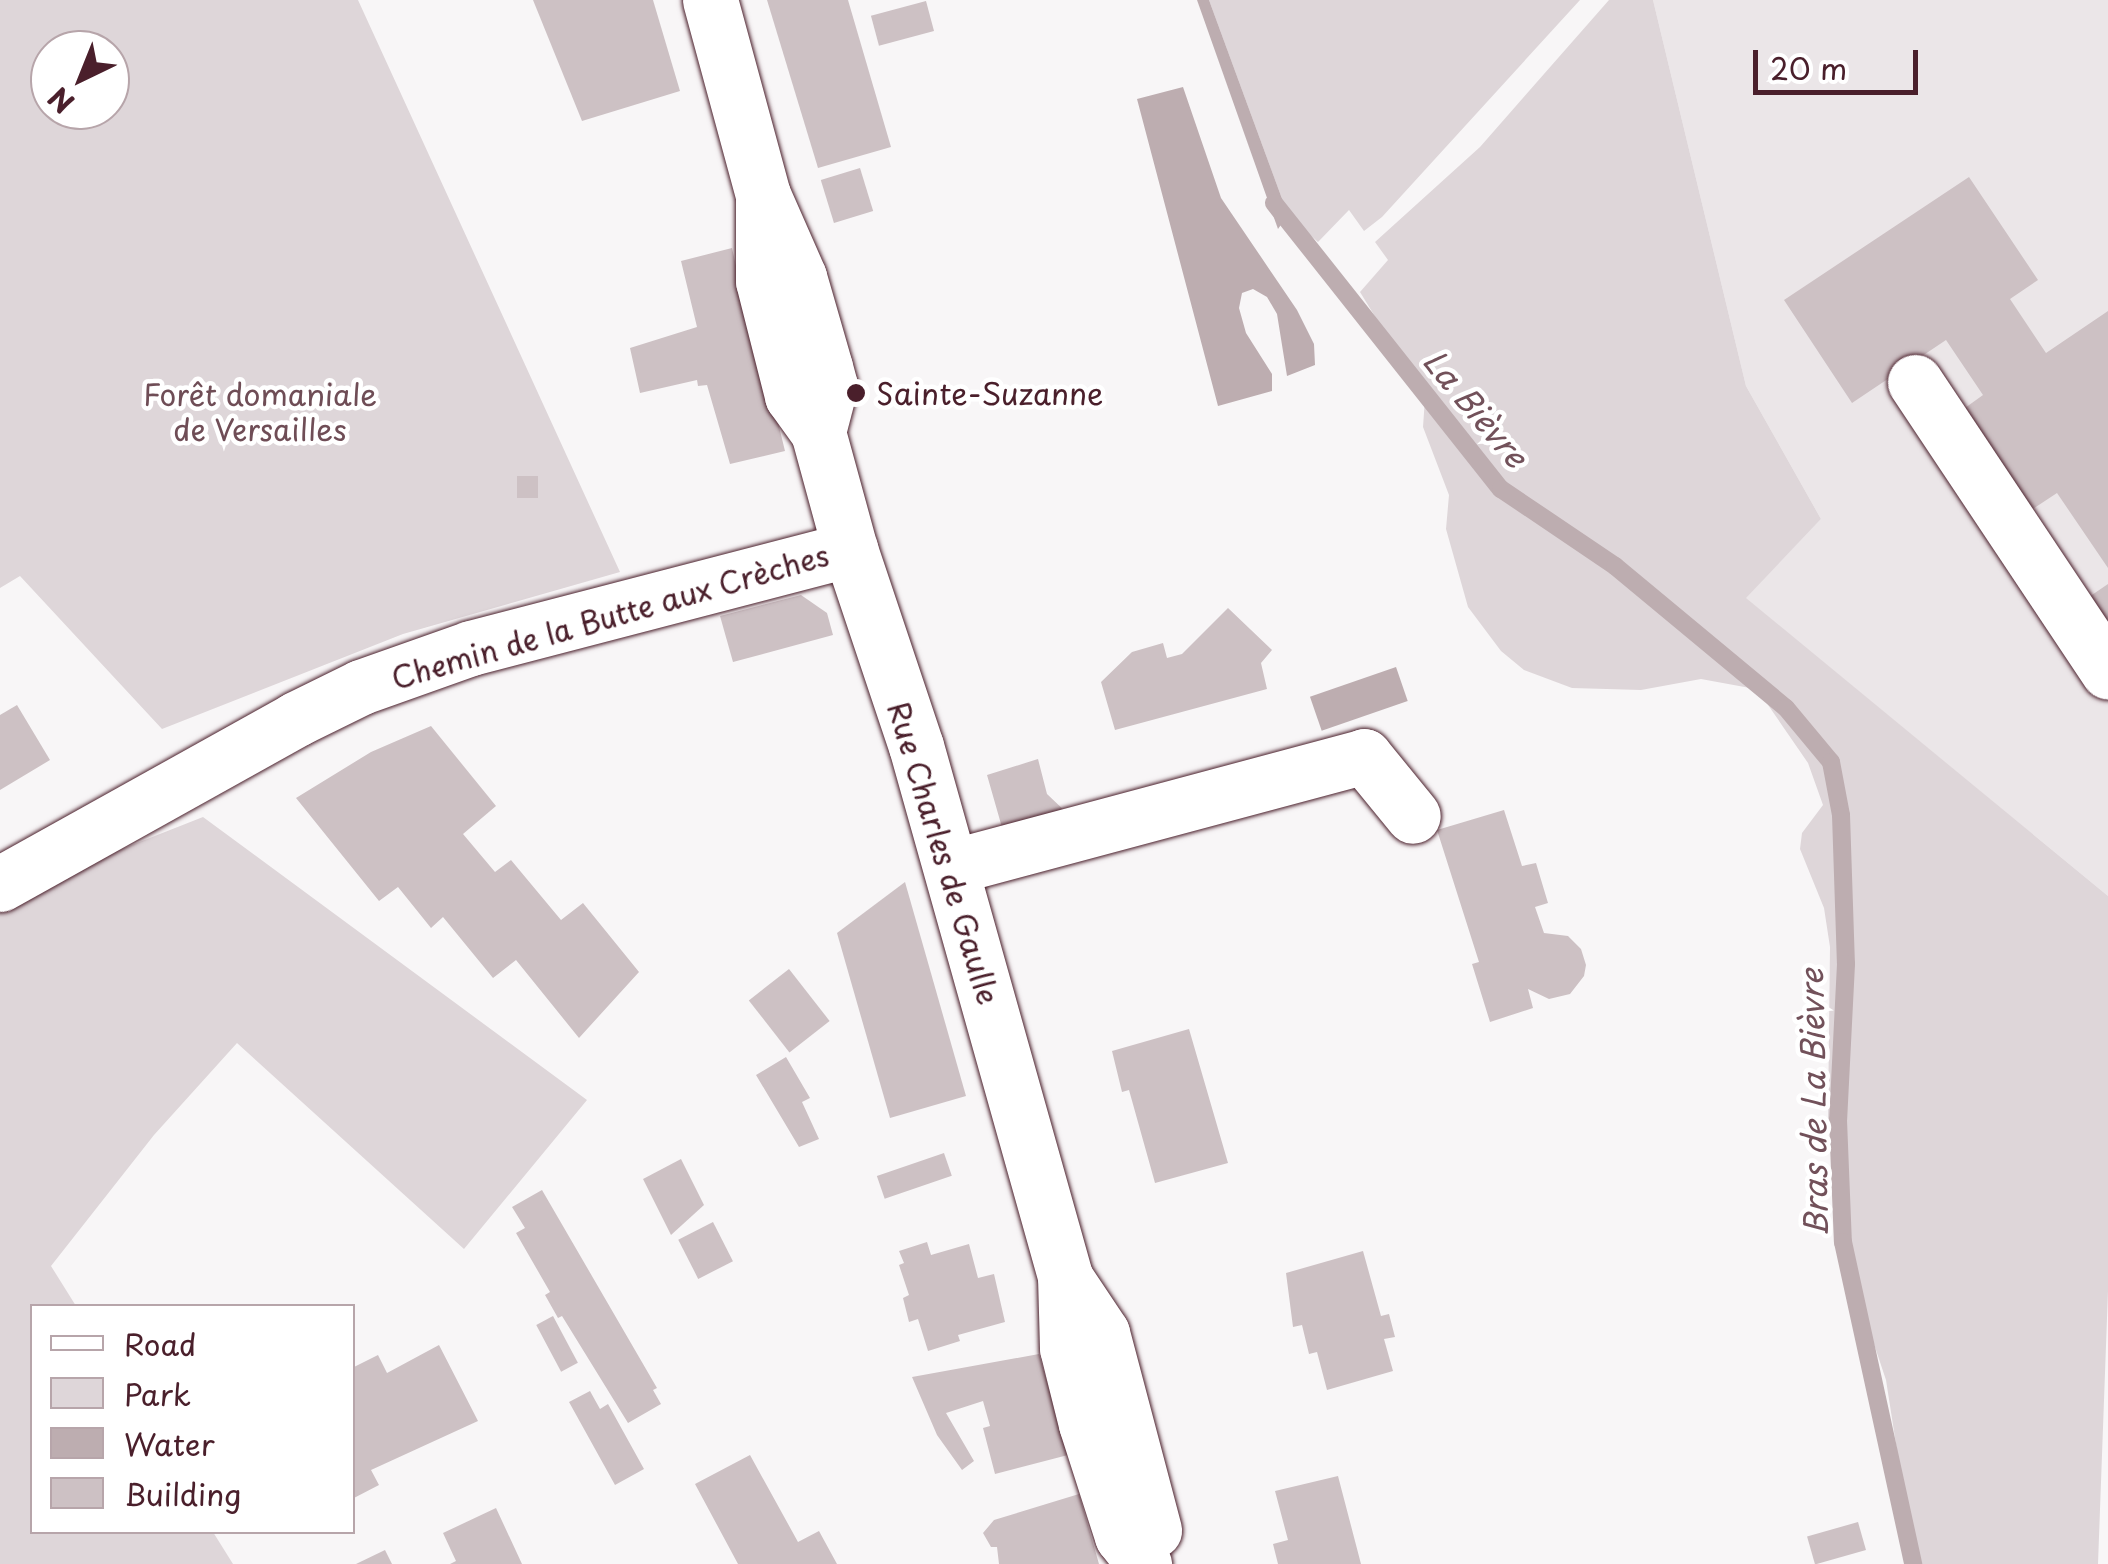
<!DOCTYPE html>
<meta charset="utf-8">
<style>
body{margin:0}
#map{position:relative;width:2108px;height:1564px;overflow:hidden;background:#f8f6f7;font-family:"Playpen Sans",sans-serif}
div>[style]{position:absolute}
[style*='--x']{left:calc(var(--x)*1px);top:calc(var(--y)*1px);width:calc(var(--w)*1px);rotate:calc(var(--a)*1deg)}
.built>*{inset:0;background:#ebe6e8}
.green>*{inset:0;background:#ded6d9}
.water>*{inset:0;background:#bdadb0;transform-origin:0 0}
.stream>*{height:18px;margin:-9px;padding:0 9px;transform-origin:9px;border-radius:9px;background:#bdadb0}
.building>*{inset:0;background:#cdc1c4;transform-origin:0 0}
.roads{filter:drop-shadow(0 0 2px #4a1f2b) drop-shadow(0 0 2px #4a1f2b)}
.minor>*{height:55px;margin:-27.5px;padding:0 27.5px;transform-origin:27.5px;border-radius:27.5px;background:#fff}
.major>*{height:55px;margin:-27.5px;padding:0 27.5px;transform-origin:27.5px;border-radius:27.5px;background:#fff}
.dots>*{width:28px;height:28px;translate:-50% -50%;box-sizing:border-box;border:5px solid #fff;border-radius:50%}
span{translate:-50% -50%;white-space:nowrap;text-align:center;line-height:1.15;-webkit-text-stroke:9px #fff;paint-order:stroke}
.poi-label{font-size:30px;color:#4a1f2b}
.left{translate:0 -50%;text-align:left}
.park-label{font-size:30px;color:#6f4d56}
.street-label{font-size:30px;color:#4a1f2b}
.water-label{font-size:32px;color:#72515a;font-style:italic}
.legend{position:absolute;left:30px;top:1304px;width:325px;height:230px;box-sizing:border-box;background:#fff;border:2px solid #b7a5aa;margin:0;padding:12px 18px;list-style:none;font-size:30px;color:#4a1f2b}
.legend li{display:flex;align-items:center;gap:20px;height:50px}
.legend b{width:50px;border:2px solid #b7a5aa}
.north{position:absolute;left:30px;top:30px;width:100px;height:100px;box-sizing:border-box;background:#fff;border:2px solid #b7a5aa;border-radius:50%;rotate:223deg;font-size:28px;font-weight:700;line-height:40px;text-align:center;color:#4a1f2b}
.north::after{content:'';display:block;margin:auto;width:35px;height:45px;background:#4a1f2b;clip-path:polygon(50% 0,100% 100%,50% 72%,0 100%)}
.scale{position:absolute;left:1753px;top:50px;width:165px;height:45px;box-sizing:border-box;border:5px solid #4a1f2b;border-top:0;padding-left:12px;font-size:30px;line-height:35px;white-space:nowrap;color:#4a1f2b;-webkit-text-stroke:8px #fff;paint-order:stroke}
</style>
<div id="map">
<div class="built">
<div style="clip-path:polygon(1653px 0,2108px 0,2108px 896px,1745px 598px,1821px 519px,1746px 386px)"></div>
</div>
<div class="green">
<div style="clip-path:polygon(evenodd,0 0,358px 0,620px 572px,403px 634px,162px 729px,20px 576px,0 588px,0 0,50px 50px,110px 50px,110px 110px,50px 110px,50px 50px)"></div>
<div style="clip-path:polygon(1209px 0,1580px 0,1382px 217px,1364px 231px,1349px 210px,1318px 242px,1288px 215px)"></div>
<div style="clip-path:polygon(1609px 0,1653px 0,1746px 386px,1821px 519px,1746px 598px,2108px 896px,2108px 1291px,2098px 1564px,1922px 1564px,1903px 1489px,1886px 1380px,1865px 1317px,1834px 1167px,1828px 1119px,1830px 947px,1824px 908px,1800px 849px,1802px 833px,1823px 805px,1808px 763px,1766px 702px,1750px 688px,1701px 679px,1641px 690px,1572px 688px,1524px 670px,1501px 651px,1468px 607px,1446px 529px,1449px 495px,1423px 427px,1425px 398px,1360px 292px,1388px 260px,1375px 242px,1480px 147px)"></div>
<div style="clip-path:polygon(203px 817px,587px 1100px,464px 1249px,237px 1043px,154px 1135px,51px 1266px,76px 1306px,32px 1306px,32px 1532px,213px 1532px,233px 1564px,0 1564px,0 897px)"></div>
</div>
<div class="water">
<div style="clip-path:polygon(1197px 0,1209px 0,1288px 215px,1278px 229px)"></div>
<div style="clip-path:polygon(1183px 87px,1221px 198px,1297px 310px,1314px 344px,1315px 365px,1287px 376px,1277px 314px,1267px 297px,1253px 289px,1242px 293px,1239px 308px,1246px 333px,1272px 374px,1272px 391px,1218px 406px,1137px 99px)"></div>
<div style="left:1396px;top:667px;width:36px;height:91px;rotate:71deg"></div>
</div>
<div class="stream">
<div style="--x:1274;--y:203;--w:365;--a:51.6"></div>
<div style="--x:1501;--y:489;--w:138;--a:34"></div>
<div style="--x:1615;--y:566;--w:222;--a:39.7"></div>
<div style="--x:1786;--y:708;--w:70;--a:50.2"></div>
<div style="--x:1831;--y:762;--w:54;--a:79.3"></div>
<div style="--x:1841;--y:815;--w:149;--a:88.1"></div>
<div style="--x:1846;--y:964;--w:156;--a:92.9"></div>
<div style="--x:1838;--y:1120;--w:122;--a:87.7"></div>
<div style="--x:1843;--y:1242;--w:330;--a:77.7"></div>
</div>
<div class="building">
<div style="clip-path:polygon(533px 0,653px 0,680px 91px,582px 121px)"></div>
<div style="clip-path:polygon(767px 0,848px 0,891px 147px,818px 168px)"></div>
<div style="left:926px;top:1px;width:31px;height:57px;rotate:75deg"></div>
<div style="left:860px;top:168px;width:45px;height:41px;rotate:73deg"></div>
<div style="clip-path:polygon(1969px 177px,2038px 280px,2010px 299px,2046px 353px,2108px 311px,2108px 568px,2057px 493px,2025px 514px,1958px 413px,1983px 395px,1946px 340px,1852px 403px,1784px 300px)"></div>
<div style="clip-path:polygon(732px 248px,766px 400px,772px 398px,785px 451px,730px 464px,707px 385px,698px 386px,697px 380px,640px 393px,630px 348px,697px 327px,681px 261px)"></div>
<div style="left:517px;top:476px;width:21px;height:22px"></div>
<div style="clip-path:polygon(2108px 584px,2108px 637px,2083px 601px)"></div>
<div style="clip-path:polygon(801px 595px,827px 613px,833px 635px,733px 662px,720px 616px)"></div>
<div style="clip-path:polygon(1228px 608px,1272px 650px,1261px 663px,1267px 689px,1115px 730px,1101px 682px,1132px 652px,1163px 643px,1167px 658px,1182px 654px)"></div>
<div style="clip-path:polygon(17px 705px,50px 760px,0 790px,0 715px)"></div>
<div style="clip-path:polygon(431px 726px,496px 806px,463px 834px,495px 872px,511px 860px,561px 920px,583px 903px,639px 972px,579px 1038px,516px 960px,493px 978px,443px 917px,431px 928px,398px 887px,379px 901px,296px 798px,371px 752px)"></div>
<div style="clip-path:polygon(1038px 759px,1047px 794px,1067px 813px,1003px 831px,987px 775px)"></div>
<div style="clip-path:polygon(1504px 810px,1522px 866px,1536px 863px,1548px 903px,1535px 907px,1544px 933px,1568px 936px,1581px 949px,1586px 965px,1584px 976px,1570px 994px,1549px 999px,1528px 989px,1533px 1008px,1490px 1022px,1472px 964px,1479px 962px,1437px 830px)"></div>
<div style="clip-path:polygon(905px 882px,966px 1096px,890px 1118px,837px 933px)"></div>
<div style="left:789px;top:969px;width:66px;height:51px;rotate:52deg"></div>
<div style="clip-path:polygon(1189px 1029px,1228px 1163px,1155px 1183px,1129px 1090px,1122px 1092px,1112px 1051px)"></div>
<div style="clip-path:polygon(786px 1057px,810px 1098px,802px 1102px,819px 1139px,799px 1147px,756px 1075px)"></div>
<div style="left:944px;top:1153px;width:24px;height:71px;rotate:71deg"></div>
<div style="clip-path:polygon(681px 1159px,704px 1205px,671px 1235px,643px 1179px)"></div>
<div style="clip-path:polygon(542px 1190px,657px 1388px,653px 1390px,661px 1404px,628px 1423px,562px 1316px,558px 1318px,545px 1295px,550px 1292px,516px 1233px,525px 1228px,512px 1207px)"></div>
<div style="left:713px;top:1222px;width:44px;height:39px;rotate:63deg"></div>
<div style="clip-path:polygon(927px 1242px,931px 1255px,969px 1244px,978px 1278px,994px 1274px,1005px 1322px,958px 1335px,960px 1341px,928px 1351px,918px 1319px,909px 1322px,903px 1298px,909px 1295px,899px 1265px,904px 1263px,899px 1251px)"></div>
<div style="clip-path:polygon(1363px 1251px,1381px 1316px,1389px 1314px,1395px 1337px,1384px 1339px,1393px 1371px,1327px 1390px,1317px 1352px,1309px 1354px,1302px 1325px,1293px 1327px,1286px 1273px)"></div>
<div style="left:553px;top:1316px;width:53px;height:19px;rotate:62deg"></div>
<div style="clip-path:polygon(439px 1345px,478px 1421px,371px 1470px,379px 1485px,352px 1499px,352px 1368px,378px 1355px,387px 1373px)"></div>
<div style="clip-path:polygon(1039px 1354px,1068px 1455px,995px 1474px,983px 1428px,990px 1426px,983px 1401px,946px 1413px,974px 1461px,962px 1470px,937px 1435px,912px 1377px)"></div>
<div style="clip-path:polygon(590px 1391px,600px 1409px,608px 1404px,644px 1469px,615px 1485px,569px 1402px)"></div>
<div style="clip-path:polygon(750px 1455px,798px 1542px,819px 1531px,837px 1564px,738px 1564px,695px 1484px)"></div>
<div style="clip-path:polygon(1338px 1476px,1361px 1564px,1278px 1564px,1273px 1544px,1288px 1540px,1275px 1491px)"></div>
<div style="clip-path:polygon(1079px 1494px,1099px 1564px,999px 1564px,997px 1547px,991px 1547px,983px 1533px,994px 1520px)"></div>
<div style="clip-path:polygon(496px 1508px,522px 1564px,450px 1564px,456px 1561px,443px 1533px)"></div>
<div style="left:1858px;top:1522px;width:29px;height:53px;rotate:74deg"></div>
<div style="clip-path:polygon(385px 1550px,392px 1564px,356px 1564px)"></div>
</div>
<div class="roads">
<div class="minor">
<div style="--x:1915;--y:382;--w:348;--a:56.3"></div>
<div style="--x:951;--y:867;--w:428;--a:-15"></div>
<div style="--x:1364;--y:756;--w:77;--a:50.8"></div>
<div style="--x:0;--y:884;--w:339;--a:-29.1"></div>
<div style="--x:296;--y:719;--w:72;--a:-26.2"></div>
<div style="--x:361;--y:687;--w:117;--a:-19.5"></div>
<div style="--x:471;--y:648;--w:392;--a:-14.6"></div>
</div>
<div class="major">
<div style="--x:710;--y:0;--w:202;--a:74.8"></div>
<div style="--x:763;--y:195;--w:90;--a:66.3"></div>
<div style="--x:799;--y:277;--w:94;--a:73.9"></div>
<div style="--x:825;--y:367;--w:20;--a:75"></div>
<div style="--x:830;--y:386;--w:48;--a:104.6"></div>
<div style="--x:763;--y:195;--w:86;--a:90"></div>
<div style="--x:763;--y:281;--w:119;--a:75.8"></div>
<div style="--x:792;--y:396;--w:44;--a:54.2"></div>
<div style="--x:818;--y:432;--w:121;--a:74.7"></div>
<div style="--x:850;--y:549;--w:208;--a:71.5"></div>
<div style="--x:916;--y:746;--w:551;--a:74.3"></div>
<div style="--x:1065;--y:1276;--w:72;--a:88.4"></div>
<div style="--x:1067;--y:1348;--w:78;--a:76"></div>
<div style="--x:1086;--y:1424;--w:118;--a:72.2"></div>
<div style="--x:1122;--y:1536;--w:36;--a:52"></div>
<div style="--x:1066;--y:1279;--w:65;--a:56.3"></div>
<div style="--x:1102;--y:1333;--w:204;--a:75.2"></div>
</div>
</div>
<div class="dots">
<div style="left:856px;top:393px;background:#4a1f2b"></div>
</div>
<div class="poi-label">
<span class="left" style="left:876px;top:393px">Sainte-Suzanne</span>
</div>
<div class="park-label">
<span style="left:260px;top:411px">Forêt domaniale<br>de Versailles</span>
</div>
<div class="street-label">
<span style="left:610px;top:616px;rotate:-16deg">Chemin de la Butte aux Crèches</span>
<span style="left:944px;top:853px;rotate:73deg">Rue Charles de Gaulle</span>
</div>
<div class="water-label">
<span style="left:1476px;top:408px;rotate:50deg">La Bièvre</span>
<span style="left:1813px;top:1103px;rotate:-91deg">Bras de La Bièvre</span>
</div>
<ul class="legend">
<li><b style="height:12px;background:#fff"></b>Road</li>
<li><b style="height:28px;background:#ded6d9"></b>Park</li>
<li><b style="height:28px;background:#bdadb0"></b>Water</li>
<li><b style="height:28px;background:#cdc1c4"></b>Building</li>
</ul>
<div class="north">N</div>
<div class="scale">20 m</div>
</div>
